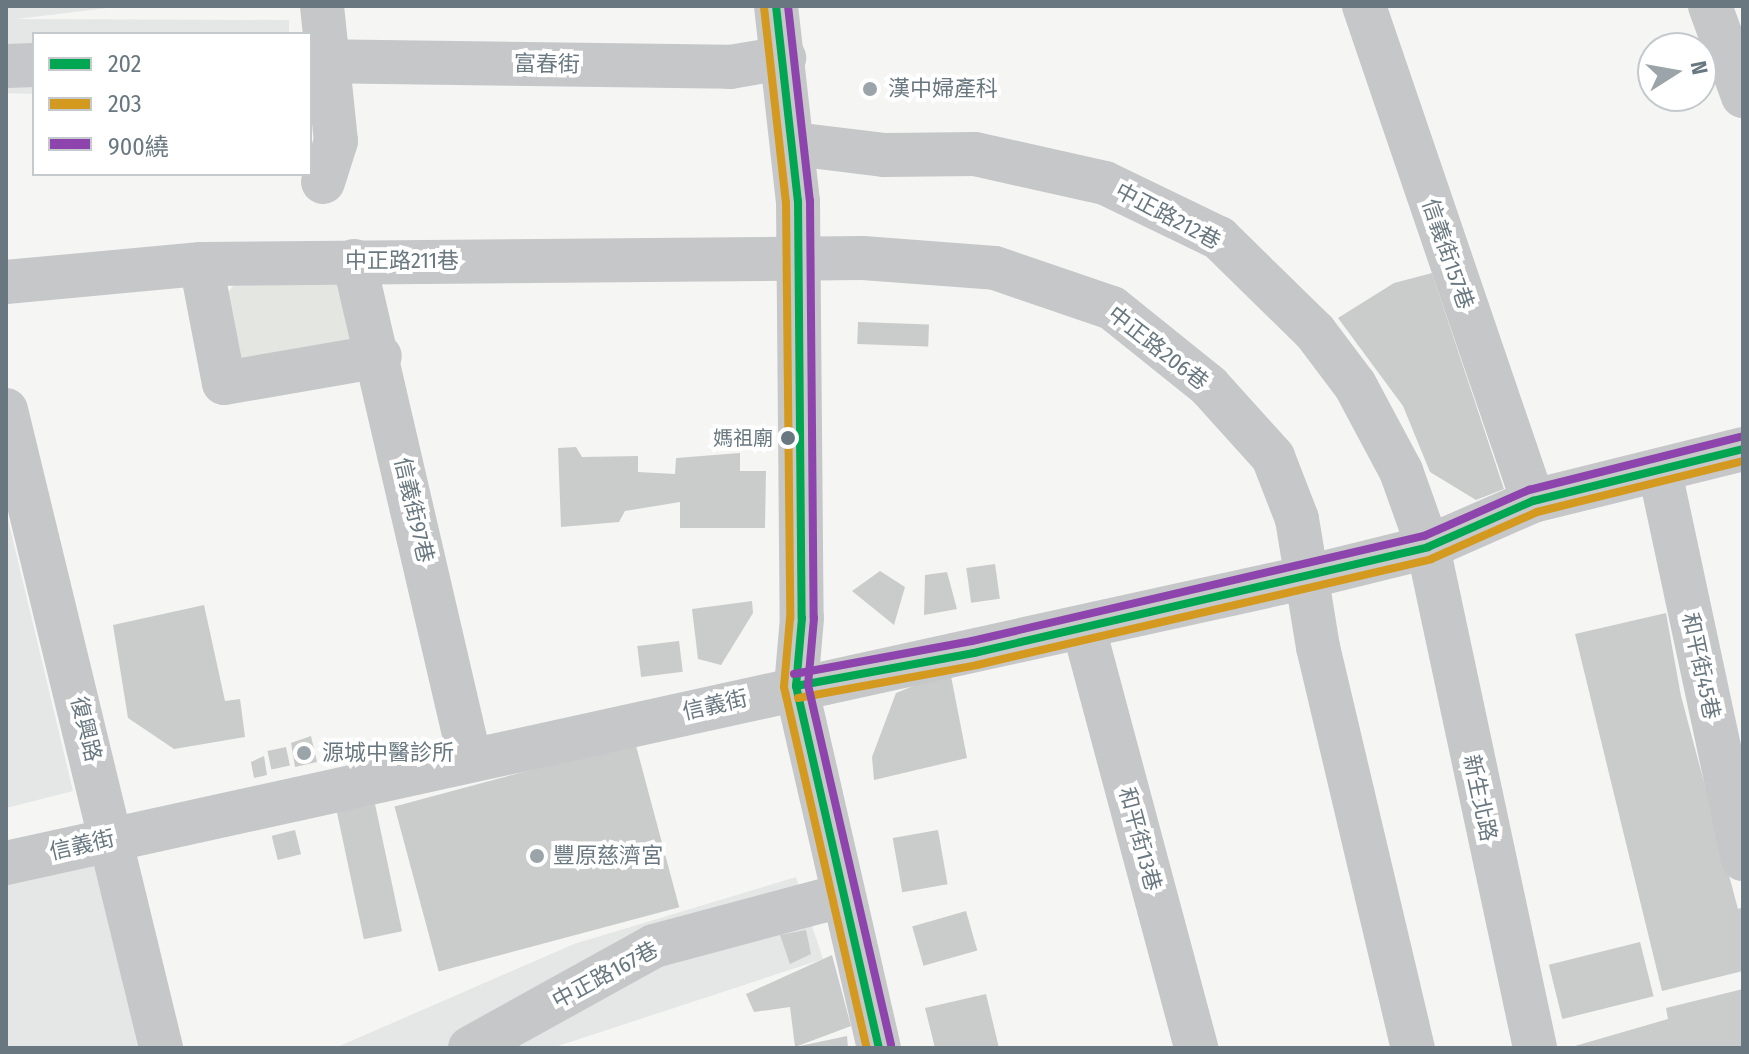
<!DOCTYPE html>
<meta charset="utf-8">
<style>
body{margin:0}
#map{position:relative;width:1749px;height:1054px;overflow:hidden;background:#f5f5f4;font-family:"Fira Sans Condensed","Noto Sans TC",sans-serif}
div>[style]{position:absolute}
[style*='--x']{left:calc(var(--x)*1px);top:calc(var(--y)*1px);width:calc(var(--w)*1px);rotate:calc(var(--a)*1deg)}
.built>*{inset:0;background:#e5e6e6}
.green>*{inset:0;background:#e4e6e2}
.building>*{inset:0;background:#cacbcb;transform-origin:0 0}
.minor>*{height:44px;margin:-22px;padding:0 22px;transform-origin:22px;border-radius:22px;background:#c6c7c8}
.bus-1>*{height:8px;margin:-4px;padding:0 4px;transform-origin:4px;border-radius:4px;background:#00a651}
.bus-2>*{height:8px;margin:-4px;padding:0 4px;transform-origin:4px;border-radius:4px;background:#d49a20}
.bus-3>*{height:8px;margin:-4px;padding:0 4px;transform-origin:4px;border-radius:4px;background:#8e44ad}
.dots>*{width:22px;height:22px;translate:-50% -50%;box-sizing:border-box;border:4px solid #fff;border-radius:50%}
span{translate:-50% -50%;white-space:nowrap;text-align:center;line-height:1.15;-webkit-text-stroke:8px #fff;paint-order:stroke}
.bus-label{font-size:20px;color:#697880}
.right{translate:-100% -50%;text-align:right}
.street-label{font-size:22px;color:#697880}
.poi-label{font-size:22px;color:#697880}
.left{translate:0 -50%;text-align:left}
.frame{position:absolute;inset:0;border:8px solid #697880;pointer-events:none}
.legend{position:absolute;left:32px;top:32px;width:280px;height:144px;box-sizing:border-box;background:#fff;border:2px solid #c3c9cc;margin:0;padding:10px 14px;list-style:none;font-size:24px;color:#697880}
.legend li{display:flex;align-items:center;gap:16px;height:40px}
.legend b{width:40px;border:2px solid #c3c9cc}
.north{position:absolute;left:1637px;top:32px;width:80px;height:80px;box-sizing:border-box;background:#fff;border:2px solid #c3c9cc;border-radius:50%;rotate:79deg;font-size:22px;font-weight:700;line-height:32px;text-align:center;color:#697880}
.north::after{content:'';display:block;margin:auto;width:28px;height:36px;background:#9aa4a9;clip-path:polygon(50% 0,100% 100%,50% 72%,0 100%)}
</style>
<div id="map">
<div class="built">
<div style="clip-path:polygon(6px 6px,124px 6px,16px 19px,289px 20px,289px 34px,34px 34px,34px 94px,6px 93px)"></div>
<div style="clip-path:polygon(6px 511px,73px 791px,6px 808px)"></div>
<div style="clip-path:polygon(92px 853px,138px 1048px,6px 1048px,6px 872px)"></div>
<div style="clip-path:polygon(796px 877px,823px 959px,552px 1048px,335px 1048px,574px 944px)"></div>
</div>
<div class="green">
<div style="clip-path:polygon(236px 281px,351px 281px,362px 339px,245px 362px,235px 353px,227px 295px)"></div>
</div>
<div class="building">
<div style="clip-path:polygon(1432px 273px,1504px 489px,1476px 500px,1430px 472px,1403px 406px,1338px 318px,1394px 283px)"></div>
<div style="left:858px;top:322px;width:71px;height:22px;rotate:2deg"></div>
<div style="clip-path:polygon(576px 447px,582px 457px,638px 456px,638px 472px,675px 474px,676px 458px,740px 453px,740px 471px,766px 471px,765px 528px,680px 528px,680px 502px,625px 511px,619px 522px,561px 527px,558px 448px)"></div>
<div style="left:995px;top:564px;width:35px;height:29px;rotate:82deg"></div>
<div style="clip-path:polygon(880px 571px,905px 587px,894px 625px,852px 591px)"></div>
<div style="clip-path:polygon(947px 572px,957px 609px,924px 615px,925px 575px)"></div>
<div style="clip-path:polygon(752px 601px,753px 613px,721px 665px,698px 659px,692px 609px)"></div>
<div style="clip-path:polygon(204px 605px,225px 701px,240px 699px,245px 737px,174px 749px,128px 718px,113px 625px)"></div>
<div style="clip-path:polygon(1666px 613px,1681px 696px,1738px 909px,1743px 907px,1743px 971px,1662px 991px,1575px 634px)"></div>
<div style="left:679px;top:641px;width:31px;height:42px;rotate:83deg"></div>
<div style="clip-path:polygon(950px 671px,967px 758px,874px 780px,872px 757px,896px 693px)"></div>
<div style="clip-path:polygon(311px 736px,317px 762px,295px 767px,291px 743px)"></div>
<div style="left:635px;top:742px;width:171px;height:249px;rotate:75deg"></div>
<div style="left:286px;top:747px;width:19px;height:19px;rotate:78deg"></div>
<div style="clip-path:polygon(264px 756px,267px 775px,254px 778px,251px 762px)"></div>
<div style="left:375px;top:804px;width:130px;height:39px;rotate:78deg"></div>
<div style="left:295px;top:830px;width:25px;height:24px;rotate:76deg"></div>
<div style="left:938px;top:830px;width:55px;height:46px;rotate:80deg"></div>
<div style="left:966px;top:911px;width:41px;height:56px;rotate:74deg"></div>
<div style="clip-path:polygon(806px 930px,811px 954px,790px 964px,780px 935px)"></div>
<div style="left:1640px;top:942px;width:56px;height:94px;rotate:76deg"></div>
<div style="clip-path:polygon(832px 955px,851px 1026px,795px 1047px,790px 1007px,754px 1012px,746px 994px)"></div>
<div style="clip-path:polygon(1743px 989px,1743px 1048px,1568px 1048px,1668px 1019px,1666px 1008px)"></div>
<div style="clip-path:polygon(986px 994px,999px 1048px,935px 1048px,925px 1008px)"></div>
<div style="clip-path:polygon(847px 1036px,848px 1048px,795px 1048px,795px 1047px)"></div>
</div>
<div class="minor">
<div style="--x:322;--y:6;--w:136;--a:84.1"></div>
<div style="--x:336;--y:141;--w:43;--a:107.6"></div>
<div style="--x:776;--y:6;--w:196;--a:83.6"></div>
<div style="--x:798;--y:201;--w:417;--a:89.5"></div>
<div style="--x:802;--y:618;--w:68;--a:95"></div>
<div style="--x:796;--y:686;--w:371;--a:77.1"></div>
<div style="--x:1364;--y:6;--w:523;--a:71.15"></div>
<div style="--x:1710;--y:6;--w:96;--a:69.9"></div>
<div style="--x:310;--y:61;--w:420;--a:0.8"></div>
<div style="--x:730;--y:67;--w:55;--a:-9.5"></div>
<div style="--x:6;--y:66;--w:28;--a:-2"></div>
<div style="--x:794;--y:144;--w:92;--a:6.9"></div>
<div style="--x:885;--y:155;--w:90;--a:-0.6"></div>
<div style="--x:975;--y:154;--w:133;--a:12.6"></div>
<div style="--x:1105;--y:183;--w:127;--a:25.8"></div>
<div style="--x:1219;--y:238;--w:134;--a:44.4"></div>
<div style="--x:1315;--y:332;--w:66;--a:53"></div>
<div style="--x:1355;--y:385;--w:98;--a:61.9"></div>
<div style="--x:1401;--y:471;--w:81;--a:70.4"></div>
<div style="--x:1428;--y:547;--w:512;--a:77.94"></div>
<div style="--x:354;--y:261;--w:512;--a:76.91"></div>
<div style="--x:201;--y:264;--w:121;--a:79.1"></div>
<div style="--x:224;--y:383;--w:158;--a:-9.8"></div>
<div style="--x:6;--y:282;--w:196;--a:-5.3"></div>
<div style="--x:201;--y:264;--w:662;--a:-0.52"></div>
<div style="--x:863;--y:258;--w:132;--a:4.3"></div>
<div style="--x:995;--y:268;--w:124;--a:18.9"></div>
<div style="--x:1112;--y:308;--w:124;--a:38.8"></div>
<div style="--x:1209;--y:386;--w:96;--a:48"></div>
<div style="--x:1273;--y:457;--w:66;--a:68.8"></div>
<div style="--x:1297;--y:519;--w:130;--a:80.7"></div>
<div style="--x:1318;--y:647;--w:412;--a:76.7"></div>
<div style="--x:6;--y:410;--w:657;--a:76.34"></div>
<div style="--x:1660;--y:472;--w:396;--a:77.9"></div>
<div style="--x:1084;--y:629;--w:434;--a:75"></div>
<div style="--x:6;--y:863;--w:1328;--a:-12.39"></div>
<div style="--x:1303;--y:578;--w:129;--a:-13.9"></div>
<div style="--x:1428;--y:547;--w:115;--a:-23.7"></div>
<div style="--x:1533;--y:501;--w:216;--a:-13.9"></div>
<div style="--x:470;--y:1048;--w:210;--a:-29"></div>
<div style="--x:654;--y:946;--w:194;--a:-15"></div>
</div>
<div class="bus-1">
<div style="--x:776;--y:6;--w:196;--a:83.6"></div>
<div style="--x:798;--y:201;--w:417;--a:89.5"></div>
<div style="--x:802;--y:618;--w:68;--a:95"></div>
<div style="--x:796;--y:686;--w:371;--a:77.1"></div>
<div style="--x:796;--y:686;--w:181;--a:-10.5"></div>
<div style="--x:974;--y:653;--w:466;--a:-13.1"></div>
<div style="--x:1428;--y:547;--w:115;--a:-23.7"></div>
<div style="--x:1533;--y:501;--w:216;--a:-13.9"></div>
</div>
<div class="bus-2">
<div style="--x:764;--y:7;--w:196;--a:83.6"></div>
<div style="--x:786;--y:202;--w:416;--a:89.4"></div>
<div style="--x:790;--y:618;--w:69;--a:95"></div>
<div style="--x:784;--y:687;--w:370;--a:77.1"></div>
<div style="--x:798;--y:698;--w:182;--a:-10.4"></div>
<div style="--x:977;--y:665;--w:466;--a:-13.1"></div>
<div style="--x:1431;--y:559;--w:116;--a:-23.9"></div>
<div style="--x:1537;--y:512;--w:212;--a:-13.9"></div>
</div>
<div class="bus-3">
<div style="--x:788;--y:6;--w:196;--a:83.6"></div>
<div style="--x:810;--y:201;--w:417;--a:89.5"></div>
<div style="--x:814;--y:618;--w:67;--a:95.1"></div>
<div style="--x:808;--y:685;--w:369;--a:77"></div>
<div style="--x:794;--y:674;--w:181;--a:-10.5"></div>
<div style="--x:972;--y:641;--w:464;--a:-13.1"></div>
<div style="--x:1424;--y:536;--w:115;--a:-23.7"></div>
<div style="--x:1529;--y:490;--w:218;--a:-14.1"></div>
</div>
<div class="dots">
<div style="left:870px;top:89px;background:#9aa4a9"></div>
<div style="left:788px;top:438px;background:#697880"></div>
<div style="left:304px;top:753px;background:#9aa4a9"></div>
<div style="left:537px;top:856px;background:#9aa4a9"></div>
</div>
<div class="bus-label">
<span class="right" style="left:773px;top:438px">媽祖廟</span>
</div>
<div class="street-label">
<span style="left:547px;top:64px;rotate:1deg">富春街</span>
<span style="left:1168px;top:216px;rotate:28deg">中正路212巷</span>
<span style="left:1448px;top:254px;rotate:71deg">信義街157巷</span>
<span style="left:402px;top:261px">中正路211巷</span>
<span style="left:1158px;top:348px;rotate:38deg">中正路206巷</span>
<span style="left:414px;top:510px;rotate:77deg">信義街97巷</span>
<span style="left:1701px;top:666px;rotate:78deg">和平街45巷</span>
<span style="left:715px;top:705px;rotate:-13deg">信義街</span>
<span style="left:86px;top:729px;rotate:76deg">復興路</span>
<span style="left:1480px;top:798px;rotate:78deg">新生北路</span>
<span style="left:1140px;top:839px;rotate:75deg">和平街13巷</span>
<span style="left:82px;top:845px;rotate:-13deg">信義街</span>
<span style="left:605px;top:975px;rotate:-28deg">中正路167巷</span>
</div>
<div class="poi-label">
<span class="left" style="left:888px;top:89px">漢中婦產科</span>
<span class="left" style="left:322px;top:753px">源城中醫診所</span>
<span class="left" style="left:553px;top:856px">豐原慈濟宮</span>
</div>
<div class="frame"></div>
<ul class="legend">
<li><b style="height:10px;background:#00a651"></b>202</li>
<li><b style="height:10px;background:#d49a20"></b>203</li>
<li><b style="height:10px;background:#8e44ad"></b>900繞</li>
</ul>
<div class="north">N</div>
</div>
